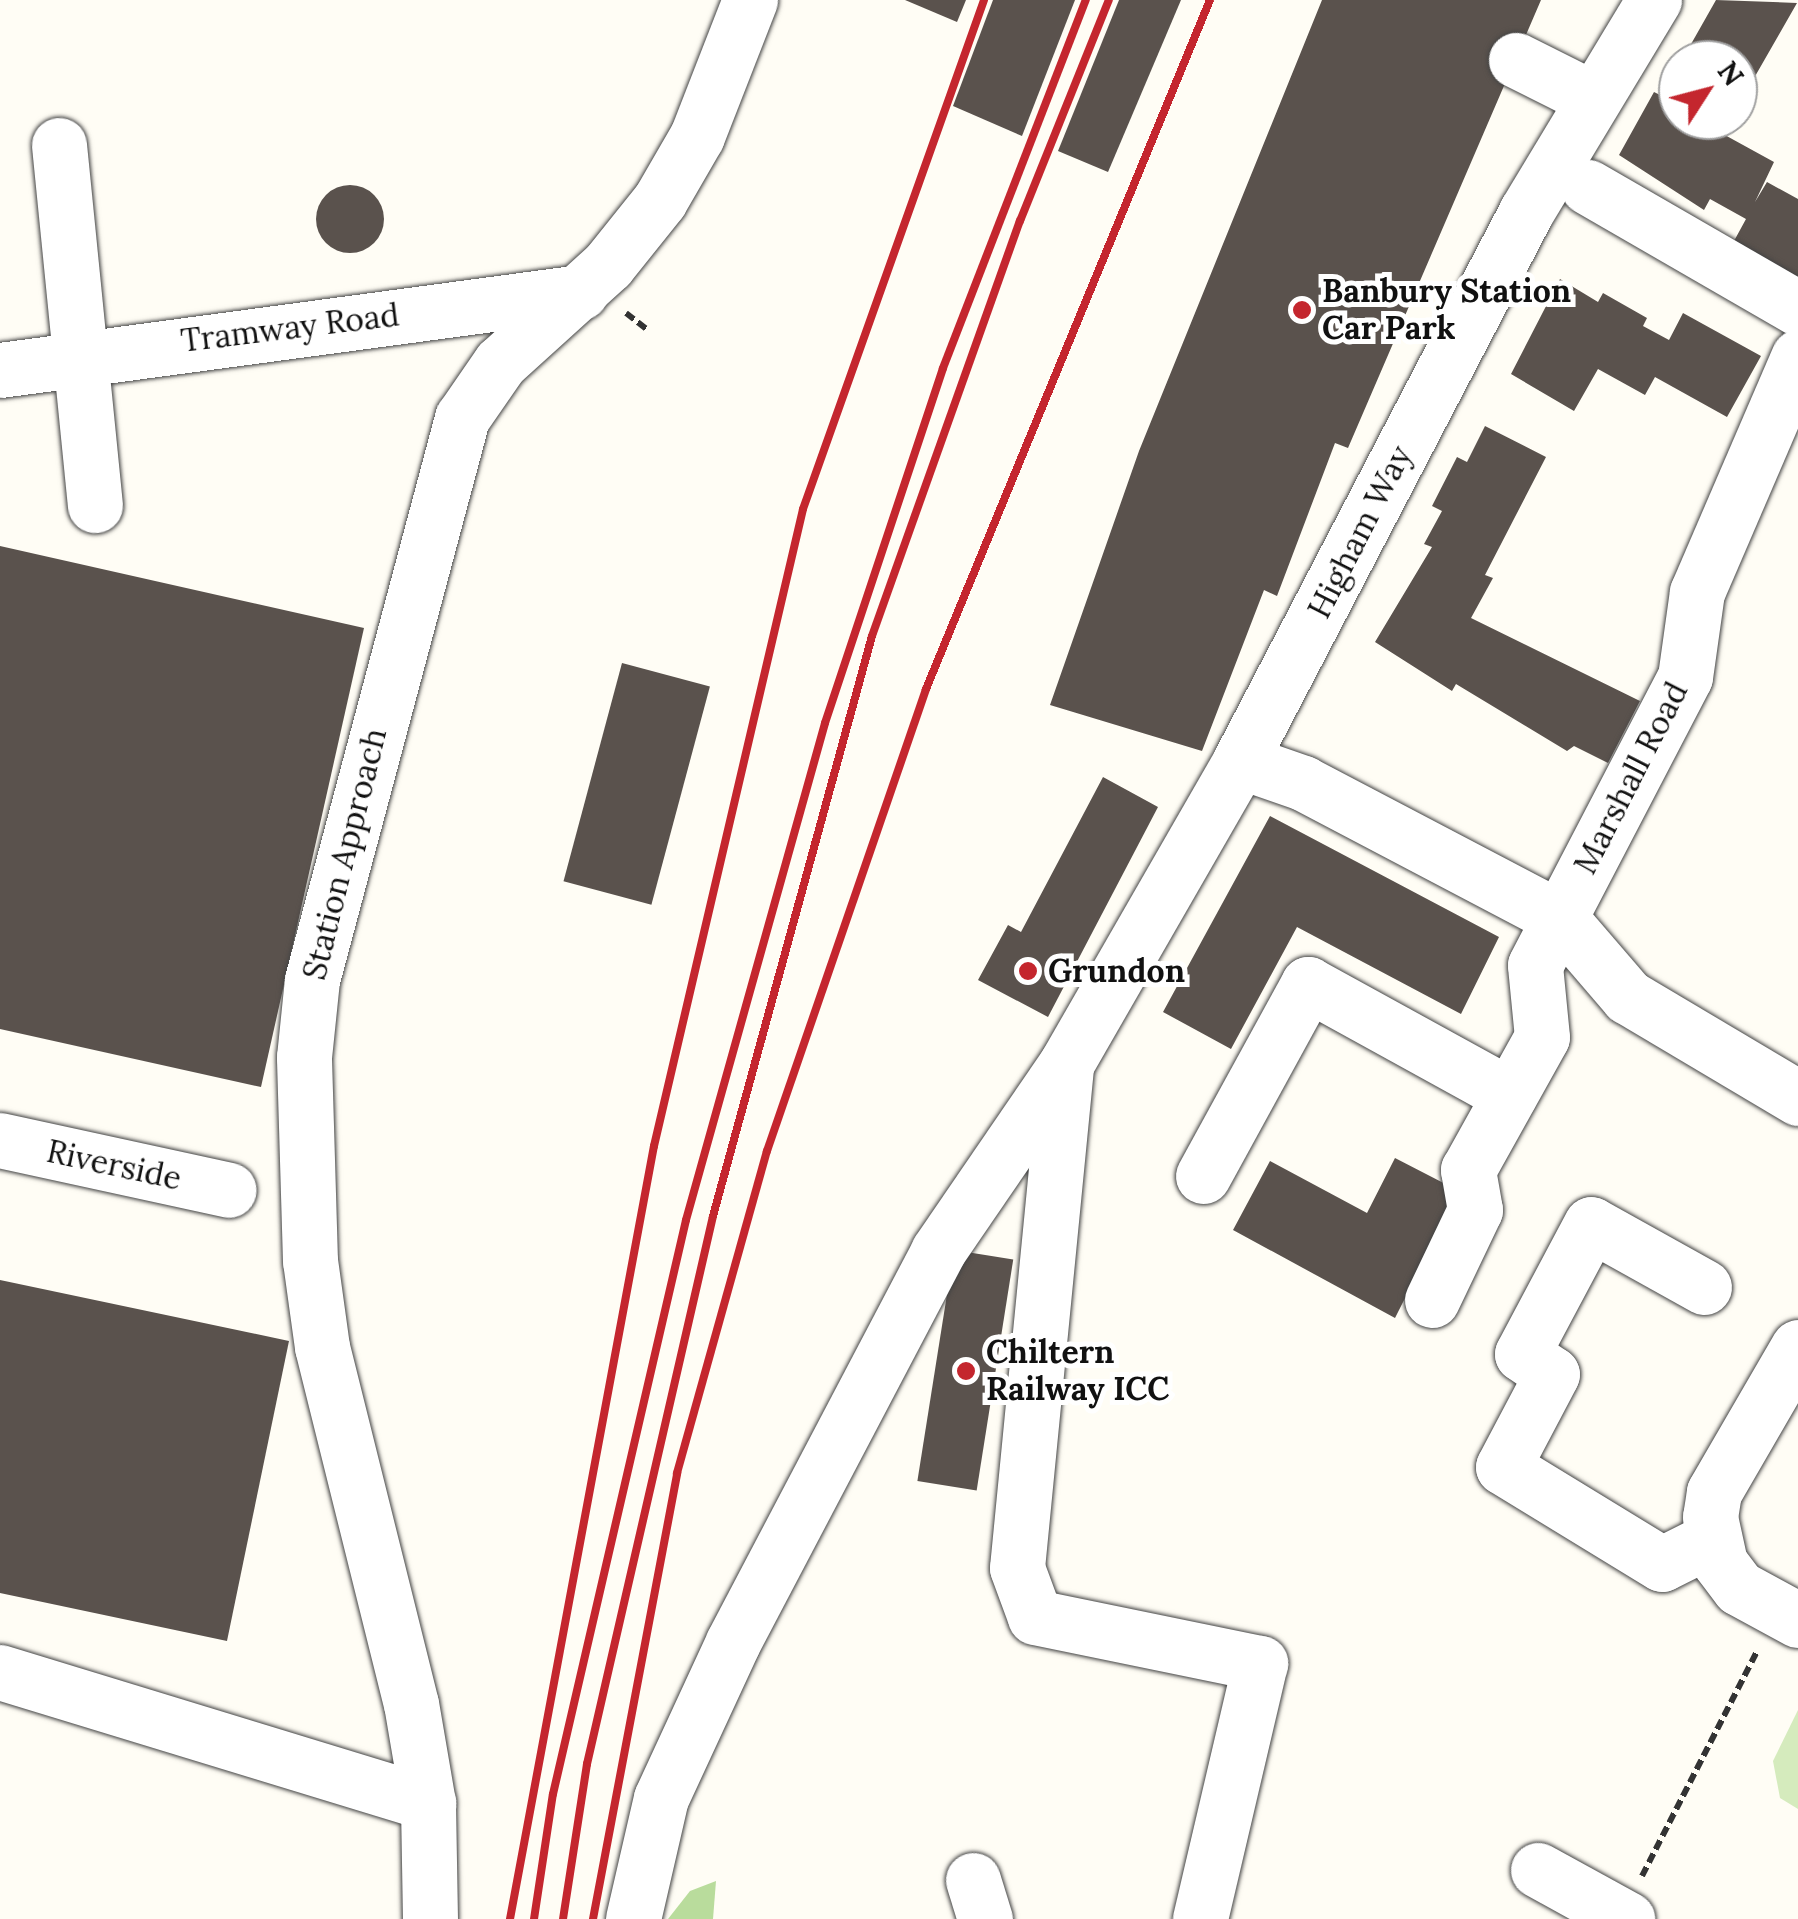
<!DOCTYPE html>
<style>
body{margin:0}
#map{position:relative;width:1798px;height:1919px;overflow:hidden;background:#fffdf5;font-family:Lora,serif}
div>[style]{position:absolute}
[style*='--x']{left:calc(var(--x)*1px);top:calc(var(--y)*1px);width:calc(var(--w)*1px);rotate:calc(var(--a)*1deg)}
.green>*{inset:0;background:#d5ebbd}
.forest>*{inset:0;background:#b9dc9c}
.building>*{inset:0;background:#5a524d;transform-origin:0 0}
.round{border-radius:50%}
.path>*{height:6px;margin-top:-3px;transform-origin:0;background:repeating-linear-gradient(90deg,#333 0 10px,transparent 0 15px)}
.roads{filter:drop-shadow(0 0 2px #444) drop-shadow(0 0 2px #444)}
.minor>*{height:55px;margin:-27.5px;padding:0 27.5px;transform-origin:27.5px;border-radius:27.5px;background:#fff}
.rail>*{height:8px;margin:-4px;padding:0 4px;transform-origin:4px;border-radius:4px;background:#c4262e}
.dots>*{width:28px;height:28px;translate:-50% -50%;box-sizing:border-box;border:5px solid #fff;border-radius:50%}
span{translate:-50% -50%;white-space:nowrap;text-align:center;line-height:1.15;-webkit-text-stroke:10px #fff;paint-order:stroke}
.poi-label{font-size:32px;color:#111;font-weight:700}
.left{translate:0 -50%;text-align:left}
.street-label{font-size:32px;color:#111}
.north{position:absolute;left:1658px;top:40px;width:100px;height:100px;box-sizing:border-box;background:#fff;border:2px solid #a0a0a0;border-radius:50%;rotate:54deg;font-size:28px;font-weight:700;line-height:40px;text-align:center;color:#111}
.north::after{content:'';display:block;margin:auto;width:35px;height:45px;background:#c4262e;clip-path:polygon(50% 0,100% 100%,50% 72%,0 100%)}
</style>
<div id="map">
<div class="green">
<div style="clip-path:polygon(1798px 1710px,1798px 1809px,1780px 1798px,1773px 1761px)"></div>
</div>
<div class="forest">
<div style="clip-path:polygon(716px 1881px,713px 1919px,668px 1919px,690px 1891px)"></div>
</div>
<div class="building">
<div style="clip-path:polygon(905px 0,966px 0,957px 22px)"></div>
<div style="clip-path:polygon(993px 0,1075px 0,1022px 136px,953px 106px)"></div>
<div style="clip-path:polygon(1119px 0,1181px 0,1108px 172px,1058px 151px)"></div>
<div style="clip-path:polygon(1322px 0,1541px 0,1348px 448px,1335px 443px,1277px 596px,1264px 590px,1202px 751px,1050px 705px,1139px 451px)"></div>
<div style="clip-path:polygon(1716px 0,1797px 3px,1738px 106px,1738px 60px,1682px 60px)"></div>
<div style="clip-path:polygon(1678px 67px,1678px 120px,1730px 120px,1723px 134px,1774px 162px,1755px 202px,1767px 182px,1798px 199px,1798px 277px,1734px 241px,1746px 219px,1710px 199px,1704px 210px,1619px 155px,1654px 92px,1662px 96px)"></div>
<div class="round" style="left:316px;top:185px;width:68px;height:68px"></div>
<div style="clip-path:polygon(1560px 279px,1598px 302px,1603px 293px,1647px 318px,1643px 326px,1669px 340px,1683px 313px,1761px 356px,1727px 417px,1655px 377px,1645px 395px,1598px 369px,1574px 411px,1511px 374px)"></div>
<div style="clip-path:polygon(1485px 426px,1546px 457px,1485px 575px,1493px 578px,1471px 618px,1640px 701px,1608px 763px,1574px 746px,1567px 751px,1456px 684px,1452px 691px,1375px 642px,1432px 547px,1424px 544px,1442px 511px,1432px 506px,1457px 457px,1467px 462px)"></div>
<div style="clip-path:polygon(0 546px,364px 628px,261px 1087px,0 1029px)"></div>
<div style="left:622px;top:663px;width:91px;height:226px;rotate:15deg"></div>
<div style="clip-path:polygon(1103px 777px,1158px 807px,1048px 1017px,978px 980px,1008px 925px,1021px 932px)"></div>
<div style="clip-path:polygon(1270px 816px,1499px 937px,1461px 1014px,1297px 927px,1231px 1049px,1163px 1012px)"></div>
<div style="clip-path:polygon(1395px 1158px,1459px 1191px,1395px 1318px,1233px 1230px,1270px 1161px,1367px 1213px)"></div>
<div style="left:954px;top:1250px;width:60px;height:234px;rotate:9deg"></div>
<div style="clip-path:polygon(0 1280px,289px 1341px,227px 1641px,0 1593px)"></div>
</div>
<div class="path">
<div style="--x:626;--y:313;--w:29;--a:38"></div>
<div style="--x:1642;--y:1876;--w:253;--a:-62.9"></div>
</div>
<div class="roads">
<div class="minor">
<div style="--x:1516;--y:60;--w:85;--a:26.6"></div>
<div style="--x:59;--y:145;--w:362;--a:84.3"></div>
<div style="--x:1588;--y:187;--w:242;--a:30"></div>
<div style="--x:0;--y:370;--w:586;--a:-7.65"></div>
<div style="--x:1240;--y:761;--w:67;--a:19.2"></div>
<div style="--x:1303;--y:783;--w:290;--a:27.7"></div>
<div style="--x:1560;--y:918;--w:104;--a:49.3"></div>
<div style="--x:1628;--y:997;--w:198;--a:30.7"></div>
<div style="--x:1066;--y:1067;--w:503;--a:95.59"></div>
<div style="--x:1017;--y:1568;--w:52;--a:69.8"></div>
<div style="--x:1035;--y:1617;--w:230;--a:11.6"></div>
<div style="--x:1260;--y:1663;--w:263;--a:103.2"></div>
<div style="--x:0;--y:1140;--w:234;--a:12.3"></div>
<div style="--x:1203;--y:1176;--w:219;--a:-61.3"></div>
<div style="--x:1308;--y:984;--w:230;--a:28.8"></div>
<div style="--x:1704;--y:1287;--w:129;--a:-150.9"></div>
<div style="--x:1591;--y:1224;--w:147;--a:118"></div>
<div style="--x:1522;--y:1354;--w:36;--a:34"></div>
<div style="--x:1552;--y:1374;--w:105;--a:117.8"></div>
<div style="--x:1503;--y:1467;--w:186;--a:31.4"></div>
<div style="--x:1662;--y:1564;--w:58;--a:-26.6"></div>
<div style="--x:1432;--y:1300;--w:100;--a:-64.5"></div>
<div style="--x:1475;--y:1210;--w:41;--a:-99.9"></div>
<div style="--x:1468;--y:1170;--w:152;--a:-60.9"></div>
<div style="--x:1542;--y:1037;--w:72;--a:-95.6"></div>
<div style="--x:1535;--y:965;--w:325;--a:-62.5"></div>
<div style="--x:1685;--y:677;--w:86;--a:-82"></div>
<div style="--x:1697;--y:592;--w:256;--a:-66.7"></div>
<div style="--x:1798;--y:1347;--w:168;--a:120.1"></div>
<div style="--x:1714;--y:1492;--w:25;--a:99"></div>
<div style="--x:1710;--y:1517;--w:47;--a:77.7"></div>
<div style="--x:1720;--y:1563;--w:31;--a:53"></div>
<div style="--x:1739;--y:1588;--w:67;--a:28.5"></div>
<div style="--x:0;--y:1672;--w:448;--a:17"></div>
<div style="--x:1538;--y:1870;--w:102;--a:28.8"></div>
<div style="--x:973;--y:1880;--w:41;--a:72.9"></div>
<div style="--x:430;--y:1919;--w:116;--a:-91"></div>
<div style="--x:428;--y:1803;--w:100;--a:-99.7"></div>
<div style="--x:411;--y:1704;--w:368;--a:-104"></div>
<div style="--x:322;--y:1347;--w:87;--a:-97.9"></div>
<div style="--x:310;--y:1261;--w:204;--a:-91.7"></div>
<div style="--x:304;--y:1057;--w:77;--a:-84.1"></div>
<div style="--x:312;--y:980;--w:582;--a:-75.06"></div>
<div style="--x:462;--y:418;--w:67;--a:-55.4"></div>
<div style="--x:500;--y:363;--w:146;--a:-42.2"></div>
<div style="--x:608;--y:265;--w:83;--a:-51.3"></div>
<div style="--x:660;--y:200;--w:74;--a:-60"></div>
<div style="--x:697;--y:136;--w:146;--a:-68.7"></div>
<div style="--x:633;--y:1919;--w:124;--a:-77"></div>
<div style="--x:661;--y:1798;--w:172;--a:-65.2"></div>
<div style="--x:733;--y:1642;--w:441;--a:-62.3"></div>
<div style="--x:938;--y:1251;--w:227;--a:-55.6"></div>
<div style="--x:1066;--y:1064;--w:349;--a:-60.1"></div>
<div style="--x:1240;--y:761;--w:619;--a:-62.48"></div>
<div style="--x:1526;--y:212;--w:248;--a:-58.9"></div>
</div>
</div>
<div class="rail">
<div style="--x:510;--y:1919;--w:786;--a:-79.45"></div>
<div style="--x:654;--y:1146;--w:654;--a:-76.83"></div>
<div style="--x:803;--y:509;--w:540;--a:-70.42"></div>
<div style="--x:534;--y:1919;--w:126;--a:-81.4"></div>
<div style="--x:553;--y:1794;--w:589;--a:-76.95"></div>
<div style="--x:686;--y:1220;--w:516;--a:-74.37"></div>
<div style="--x:825;--y:723;--w:374;--a:-71.6"></div>
<div style="--x:943;--y:368;--w:395;--a:-68.8"></div>
<div style="--x:563;--y:1919;--w:157;--a:-81.2"></div>
<div style="--x:587;--y:1764;--w:562;--a:-77.05"></div>
<div style="--x:713;--y:1216;--w:601;--a:-74.67"></div>
<div style="--x:872;--y:636;--w:441;--a:-70.4"></div>
<div style="--x:1020;--y:221;--w:238;--a:-68.1"></div>
<div style="--x:593;--y:1919;--w:454;--a:-79.3"></div>
<div style="--x:677;--y:1473;--w:334;--a:-74.4"></div>
<div style="--x:767;--y:1151;--w:489;--a:-71"></div>
<div style="--x:926;--y:689;--w:745;--a:-67.6"></div>
</div>
<div class="dots">
<div style="left:1302px;top:310px;background:#c4262e"></div>
<div style="left:1028px;top:971px;background:#c4262e"></div>
<div style="left:966px;top:1371px;background:#c4262e"></div>
</div>
<div class="poi-label">
<span class="left" style="left:1322px;top:310px">Banbury Station<br>Car Park</span>
<span class="left" style="left:1048px;top:971px">Grundon</span>
<span class="left" style="left:986px;top:1371px">Chiltern<br>Railway ICC</span>
</div>
<div class="street-label">
<span style="left:290px;top:328px;rotate:-7deg">Tramway Road</span>
<span style="left:1360px;top:532px;rotate:-63deg">Higham Way</span>
<span style="left:1631px;top:778px;rotate:-63deg">Marshall Road</span>
<span style="left:345px;top:854px;rotate:-76deg">Station Approach</span>
<span style="left:114px;top:1165px;rotate:12deg">Riverside</span>
</div>
<div class="north">N</div>
</div>
